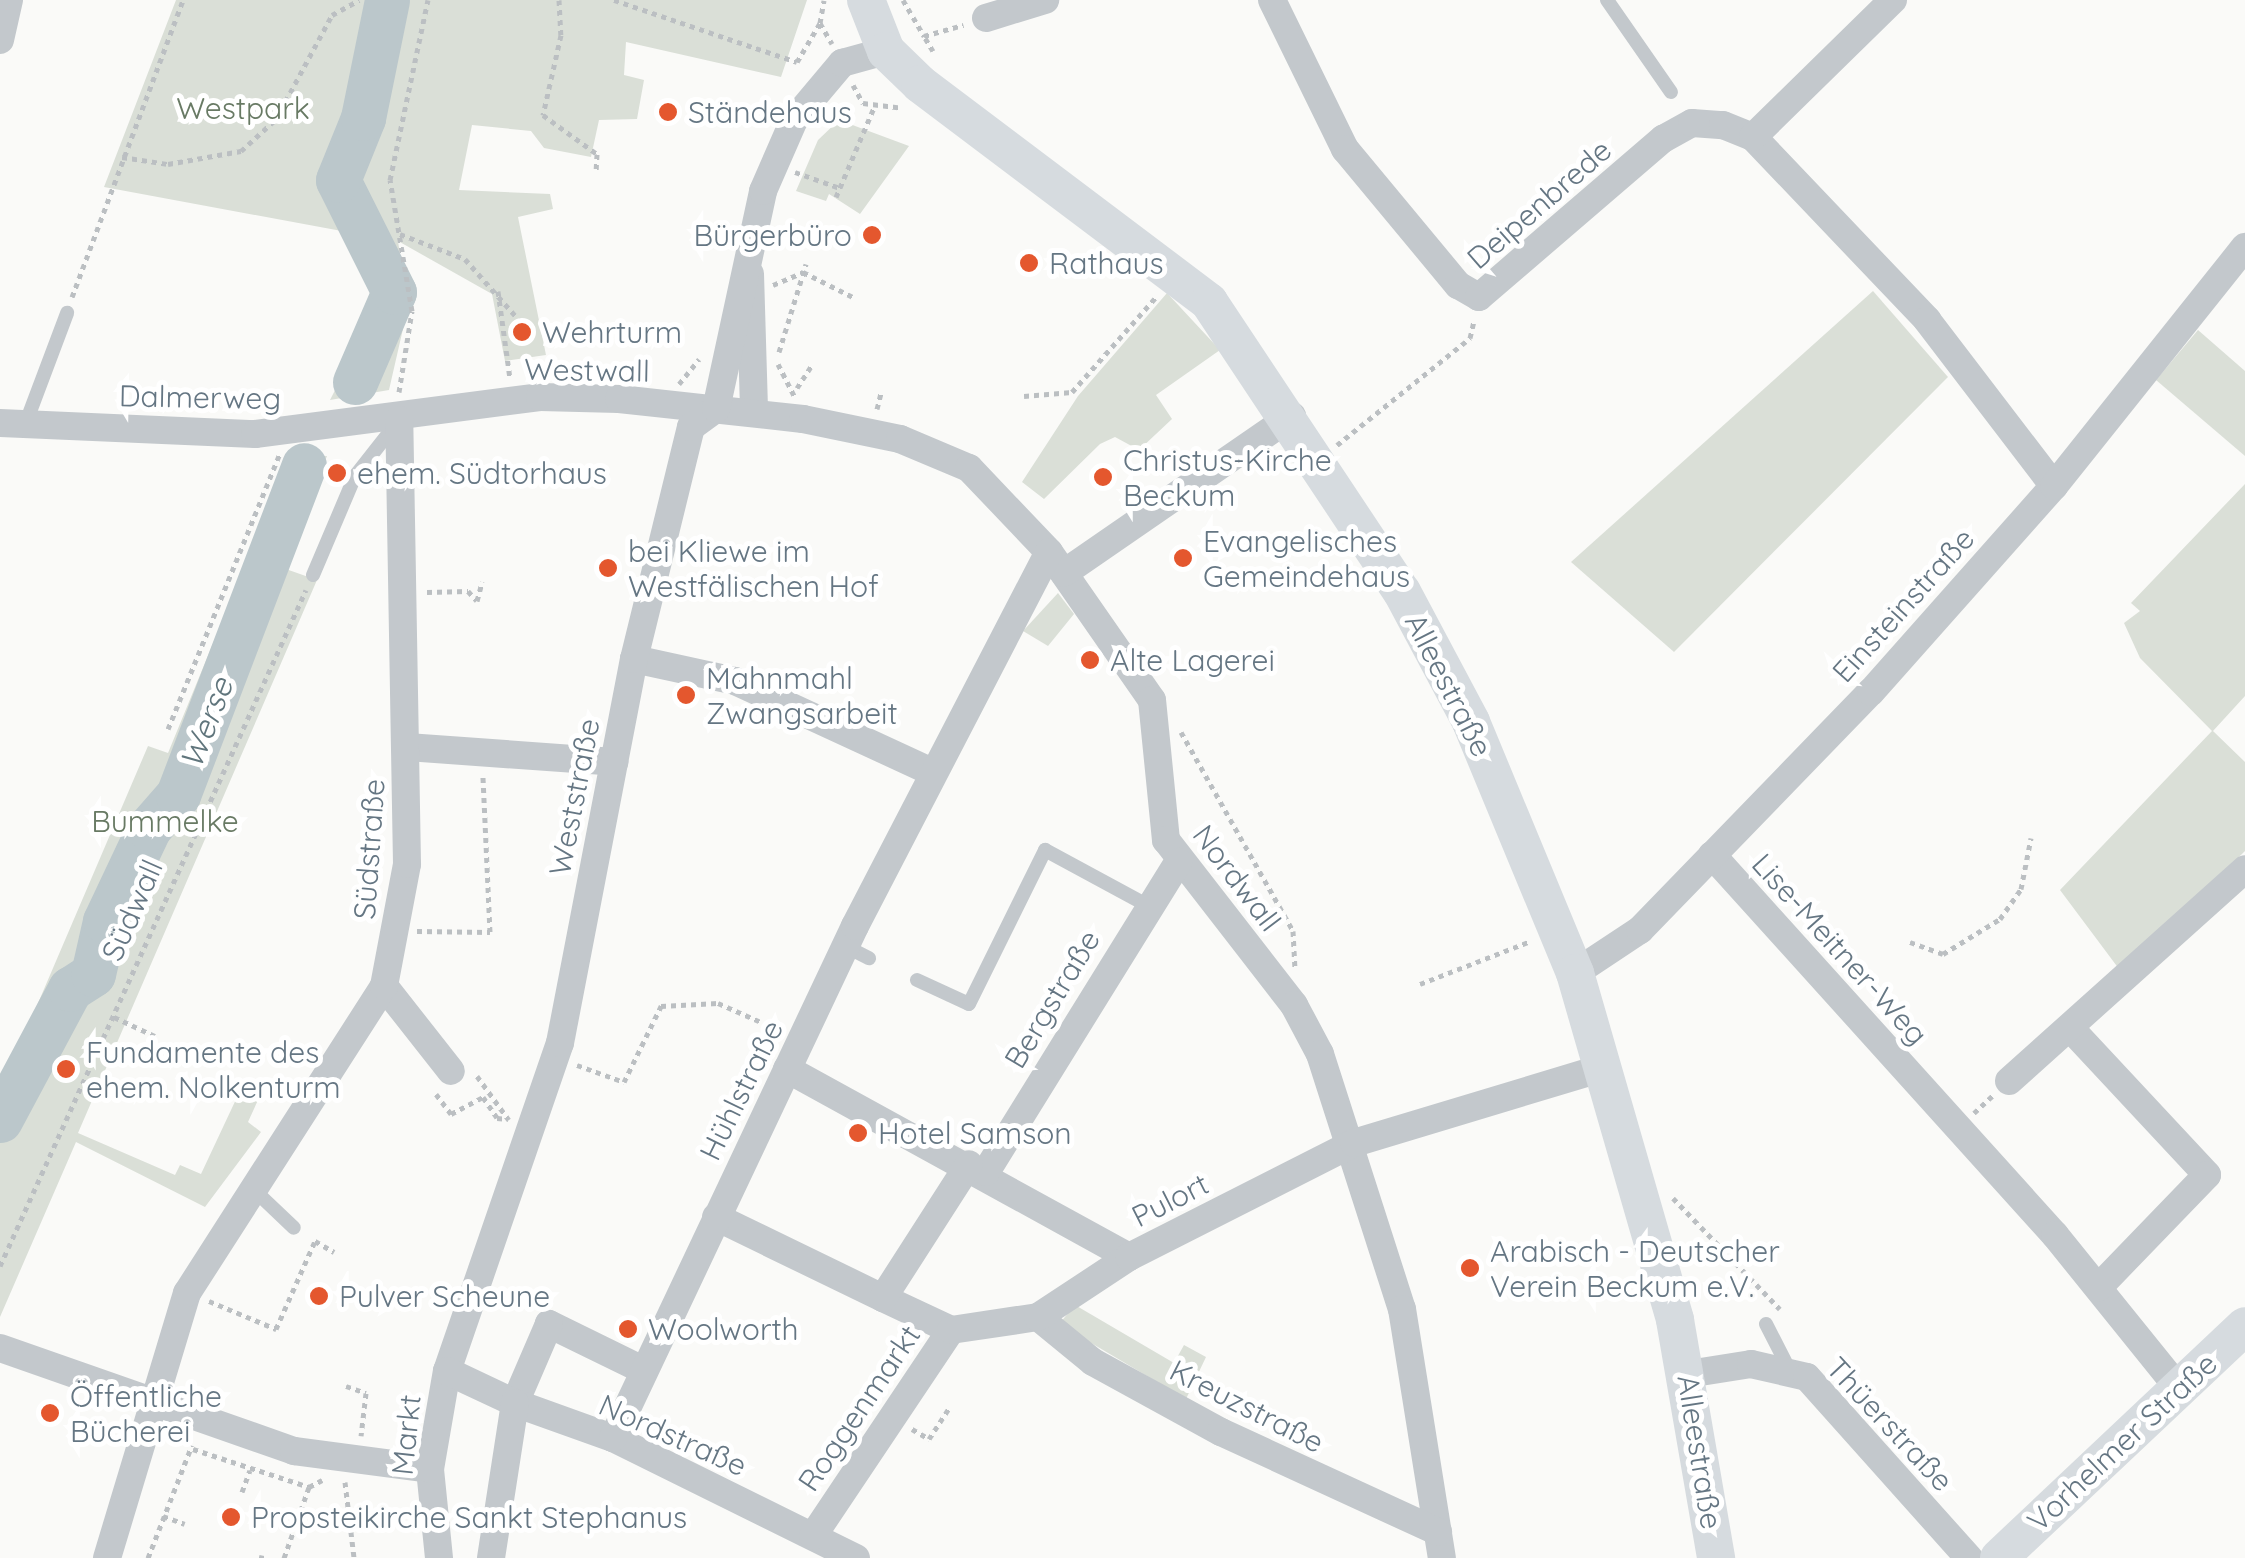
<!DOCTYPE html>
<meta charset="utf-8">
<style>
body{margin:0}
#map{position:relative;width:2245px;height:1558px;overflow:hidden;background:#fafaf8;font-family:Quicksand,sans-serif}
div>[style]{position:absolute}
[style*='--x']{left:calc(var(--x)*1px);top:calc(var(--y)*1px);width:calc(var(--w)*1px);rotate:calc(var(--a)*1deg)}
.green>*{inset:0;background:#dadfd7}
.river>*{height:45px;margin:-22.5px;padding:0 22.5px;transform-origin:22.5px;border-radius:22.5px;background:#bbc7cb}
.path>*{height:5px;margin-top:-2.5px;transform-origin:0;background:repeating-linear-gradient(90deg,#bbbfc2 0 5px,transparent 0 10px)}
.lane>*{height:14px;margin:-7px;padding:0 7px;transform-origin:7px;border-radius:7px;background:#c3c8cc}
.street>*{height:28px;margin:-14px;padding:0 14px;transform-origin:14px;border-radius:14px;background:#c3c8cc}
.secondary>*{height:38px;margin:-19px;padding:0 19px;transform-origin:19px;border-radius:19px;background:#d6dbdf}
.dots>*{width:28px;height:28px;translate:-50% -50%;box-sizing:border-box;border:5px solid #fff;border-radius:50%}
span{translate:-50% -50%;white-space:nowrap;text-align:center;line-height:1.15;-webkit-text-stroke:10px #fff;paint-order:stroke}
.park-label{font-size:30px;color:#687a64}
.poi-label{font-size:30px;color:#657683}
.left{translate:0 -50%;text-align:left}
.right{translate:-100% -50%;text-align:right}
.street-label{font-size:30px;color:#657683}
.water-label{font-size:32px;color:#60757c;font-style:italic}
</style>
<div id="map">
<div class="green">
<div style="clip-path:polygon(176px 0,807px 0,781px 77px,626px 42px,624px 75px,644px 80px,637px 119px,599px 120px,591px 157px,544px 148px,531px 131px,472px 125px,459px 190px,550px 194px,553px 209px,518px 217px,546px 355px,505px 361px,492px 294px,398px 241px,408px 307px,389px 390px,330px 400px,385px 292px,382px 274px,347px 232px,104px 187px)"></div>
<div style="clip-path:polygon(839px 120px,909px 146px,860px 214px,829px 194px,826px 201px,796px 191px,818px 140px)"></div>
<div style="clip-path:polygon(1873px 291px,1948px 377px,1674px 652px,1571px 562px)"></div>
<div style="clip-path:polygon(1167px 293px,1220px 350px,1156px 395px,1172px 419px,1139px 450px,1115px 437px,1100px 444px,1044px 499px,1022px 482px,1078px 396px)"></div>
<div style="clip-path:polygon(2198px 330px,2245px 371px,2245px 456px,2156px 380px)"></div>
<div style="clip-path:polygon(327px 456px,283px 568px,317px 580px,78px 1133px,175px 1175px,180px 1165px,201px 1174px,239px 1093px,258px 1100px,248px 1122px,261px 1132px,205px 1207px,76px 1142px,0 1317px,0 1092px,148px 746px,168px 753px,289px 458px)"></div>
<div style="clip-path:polygon(2245px 484px,2245px 696px,2213px 731px,2245px 762px,2245px 851px,2122px 973px,2060px 890px,2212px 731px,2140px 658px,2124px 623px,2140px 611px,2131px 603px)"></div>
<div style="clip-path:polygon(1058px 593px,1074px 614px,1048px 646px,1023px 631px)"></div>
<div style="clip-path:polygon(1075px 1305px,1174px 1363px,1184px 1345px,1206px 1357px,1186px 1399px,1059px 1324px)"></div>
</div>
<div class="river">
<div style="--x:355;--y:382;--w:98;--a:-66.6"></div>
<div style="--x:394;--y:292;--w:125;--a:-116.6"></div>
<div style="--x:338;--y:180;--w:67;--a:-68"></div>
<div style="--x:363;--y:118;--w:120;--a:-78.5"></div>
<div style="--x:0;--y:1120;--w:149;--a:-61.9"></div>
<div style="--x:70;--y:989;--w:27;--a:-33"></div>
<div style="--x:93;--y:974;--w:54;--a:-77.2"></div>
<div style="--x:105;--y:921;--w:103;--a:-64.7"></div>
<div style="--x:149;--y:828;--w:44;--a:-48.7"></div>
<div style="--x:178;--y:795;--w:353;--a:-69.1"></div>
</div>
<div class="path">
<div style="--x:559;--y:0;--w:35;--a:87"></div>
<div style="--x:561;--y:35;--w:82;--a:102.7"></div>
<div style="--x:543;--y:115;--w:67;--a:35.8"></div>
<div style="--x:597;--y:154;--w:19;--a:93"></div>
<div style="--x:614;--y:0;--w:193;--a:18.7"></div>
<div style="--x:797;--y:62;--w:45;--a:-59.5"></div>
<div style="--x:820;--y:23;--w:24;--a:60"></div>
<div style="--x:903;--y:0;--w:42;--a:59.7"></div>
<div style="--x:820;--y:23;--w:23;--a:-80"></div>
<div style="--x:933;--y:51;--w:17;--a:-121"></div>
<div style="--x:924;--y:36;--w:41;--a:-15.8"></div>
<div style="--x:853;--y:85;--w:21;--a:61"></div>
<div style="--x:863;--y:103;--w:39;--a:7"></div>
<div style="--x:122;--y:157;--w:47;--a:8.7"></div>
<div style="--x:168;--y:164;--w:74;--a:-10.1"></div>
<div style="--x:241;--y:151;--w:47;--a:-42.4"></div>
<div style="--x:276;--y:119;--w:118;--a:-61.7"></div>
<div style="--x:332;--y:15;--w:31;--a:-29"></div>
<div style="--x:795;--y:172;--w:48;--a:19.6"></div>
<div style="--x:836;--y:197;--w:100;--a:-67"></div>
<div style="--x:400;--y:234;--w:70;--a:21"></div>
<div style="--x:465;--y:259;--w:83;--a:48.4"></div>
<div style="--x:773;--y:285;--w:33;--a:-23"></div>
<div style="--x:803;--y:272;--w:58;--a:26.6"></div>
<div style="--x:498;--y:291;--w:89;--a:82.2"></div>
<div style="--x:72;--y:297;--w:317;--a:-69.5"></div>
<div style="--x:779;--y:352;--w:92;--a:-72.9"></div>
<div style="--x:778;--y:364;--w:36;--a:63"></div>
<div style="--x:679;--y:384;--w:32;--a:-51"></div>
<div style="--x:797;--y:388;--w:27;--a:-57"></div>
<div style="--x:399;--y:392;--w:82;--a:-80.9"></div>
<div style="--x:412;--y:311;--w:133;--a:-99.5"></div>
<div style="--x:390;--y:180;--w:184;--a:-78.1"></div>
<div style="--x:1024;--y:396;--w:48;--a:-4.8"></div>
<div style="--x:1072;--y:392;--w:127;--a:-48.5"></div>
<div style="--x:877;--y:409;--w:16;--a:-76"></div>
<div style="--x:1337;--y:445;--w:171;--a:-38.8"></div>
<div style="--x:1470;--y:338;--w:18;--a:-77"></div>
<div style="--x:427;--y:592;--w:41;--a:-1.4"></div>
<div style="--x:468;--y:591;--w:13;--a:48"></div>
<div style="--x:477;--y:601;--w:20;--a:-75"></div>
<div style="--x:168;--y:729;--w:298;--a:-67.9"></div>
<div style="--x:1181;--y:732;--w:228;--a:60.6"></div>
<div style="--x:1293;--y:931;--w:36;--a:87"></div>
<div style="--x:417;--y:931;--w:73;--a:0.8"></div>
<div style="--x:490;--y:932;--w:157;--a:-92.6"></div>
<div style="--x:1910;--y:942;--w:35;--a:20"></div>
<div style="--x:1943;--y:954;--w:67;--a:-31.6"></div>
<div style="--x:2000;--y:919;--w:37;--a:-55"></div>
<div style="--x:2021;--y:889;--w:52;--a:-78.9"></div>
<div style="--x:1420;--y:984;--w:119;--a:-21.2"></div>
<div style="--x:114;--y:1017;--w:45;--a:24.9"></div>
<div style="--x:577;--y:1065;--w:50;--a:19.9"></div>
<div style="--x:624;--y:1082;--w:85;--a:-64"></div>
<div style="--x:661;--y:1006;--w:57;--a:-3"></div>
<div style="--x:718;--y:1003;--w:67;--a:23.9"></div>
<div style="--x:477;--y:1076;--w:54;--a:54"></div>
<div style="--x:436;--y:1094;--w:25;--a:53"></div>
<div style="--x:451;--y:1114;--w:36;--a:-28"></div>
<div style="--x:483;--y:1097;--w:25;--a:56"></div>
<div style="--x:497;--y:1118;--w:11;--a:5"></div>
<div style="--x:1974;--y:1113;--w:25;--a:-43"></div>
<div style="--x:1673;--y:1198;--w:154;--a:46.1"></div>
<div style="--x:315;--y:1241;--w:22;--a:30"></div>
<div style="--x:0;--y:1266;--w:742;--a:-65.65"></div>
<div style="--x:209;--y:1301;--w:73;--a:22.7"></div>
<div style="--x:276;--y:1329;--w:96;--a:-66.1"></div>
<div style="--x:346;--y:1386;--w:21;--a:19"></div>
<div style="--x:366;--y:1393;--w:43;--a:96.6"></div>
<div style="--x:912;--y:1429;--w:20;--a:30"></div>
<div style="--x:929;--y:1439;--w:38;--a:-57"></div>
<div style="--x:193;--y:1449;--w:122;--a:18.1"></div>
<div style="--x:309;--y:1487;--w:15;--a:-28"></div>
<div style="--x:345;--y:1482;--w:77;--a:83.2"></div>
<div style="--x:242;--y:1492;--w:23;--a:-70"></div>
<div style="--x:163;--y:1516;--w:23;--a:20"></div>
<div style="--x:259;--y:1557;--w:5;--a:11"></div>
<div style="--x:148;--y:1558;--w:121;--a:-68.7"></div>
<div style="--x:284;--y:1558;--w:75;--a:-70.6"></div>
</div>
<div class="lane">
<div style="--x:1607;--y:0;--w:112;--a:55.2"></div>
<div style="--x:25;--y:425;--w:120;--a:-69.4"></div>
<div style="--x:313;--y:575;--w:108;--a:-67"></div>
<div style="--x:355;--y:476;--w:66;--a:-51.7"></div>
<div style="--x:845;--y:946;--w:27;--a:27"></div>
<div style="--x:917;--y:980;--w:57;--a:24.8"></div>
<div style="--x:969;--y:1004;--w:172;--a:-63.7"></div>
<div style="--x:1045;--y:850;--w:114;--a:28.4"></div>
<div style="--x:251;--y:1187;--w:59;--a:43.6"></div>
<div style="--x:1766;--y:1324;--w:51;--a:62.9"></div>
</div>
<div class="street">
<div style="--x:1272;--y:0;--w:166;--a:63.9"></div>
<div style="--x:1345;--y:149;--w:177;--a:50.3"></div>
<div style="--x:1458;--y:285;--w:24;--a:30"></div>
<div style="--x:1479;--y:297;--w:243;--a:-40.7"></div>
<div style="--x:1663;--y:139;--w:33;--a:-29"></div>
<div style="--x:1692;--y:123;--w:31;--a:4"></div>
<div style="--x:1723;--y:125;--w:32;--a:22"></div>
<div style="--x:1753;--y:137;--w:253;--a:46.4"></div>
<div style="--x:1927;--y:320;--w:209;--a:52.6"></div>
<div style="--x:986;--y:18;--w:62;--a:-17"></div>
<div style="--x:0;--y:40;--w:41;--a:-77.3"></div>
<div style="--x:1753;--y:137;--w:196;--a:-44.4"></div>
<div style="--x:750;--y:274;--w:138;--a:88.3"></div>
<div style="--x:0;--y:423;--w:255;--a:2.5"></div>
<div style="--x:255;--y:434;--w:287;--a:-7.4"></div>
<div style="--x:540;--y:397;--w:79;--a:1.5"></div>
<div style="--x:619;--y:399;--w:185;--a:6.2"></div>
<div style="--x:803;--y:419;--w:99;--a:11.7"></div>
<div style="--x:900;--y:439;--w:75;--a:22.8"></div>
<div style="--x:969;--y:468;--w:116;--a:46.4"></div>
<div style="--x:1049;--y:552;--w:180;--a:55.2"></div>
<div style="--x:1152;--y:700;--w:141;--a:84.3"></div>
<div style="--x:1166;--y:840;--w:209;--a:52.2"></div>
<div style="--x:1294;--y:1005;--w:55;--a:62"></div>
<div style="--x:1320;--y:1054;--w:268;--a:72.2"></div>
<div style="--x:1402;--y:1309;--w:252;--a:80.9"></div>
<div style="--x:1064;--y:573;--w:277;--a:-34.6"></div>
<div style="--x:634;--y:659;--w:103;--a:12.3"></div>
<div style="--x:735;--y:681;--w:217;--a:24.8"></div>
<div style="--x:407;--y:747;--w:208;--a:4.1"></div>
<div style="--x:1712;--y:855;--w:512;--a:47.93"></div>
<div style="--x:2055;--y:1235;--w:199;--a:51.1"></div>
<div style="--x:1575;--y:973;--w:78;--a:-33.5"></div>
<div style="--x:1640;--y:930;--w:332;--a:-45.9"></div>
<div style="--x:1871;--y:692;--w:276;--a:-48.4"></div>
<div style="--x:2054;--y:486;--w:306;--a:-51.4"></div>
<div style="--x:384;--y:986;--w:108;--a:51.8"></div>
<div style="--x:2072;--y:1030;--w:198;--a:47"></div>
<div style="--x:2207;--y:1175;--w:156;--a:134"></div>
<div style="--x:787;--y:1069;--w:390;--a:28.8"></div>
<div style="--x:2009;--y:1081;--w:317;--a:-41.9"></div>
<div style="--x:986;--y:1172;--w:365;--a:-58.2"></div>
<div style="--x:716;--y:1217;--w:186;--a:25.9"></div>
<div style="--x:1038;--y:1317;--w:71;--a:39.3"></div>
<div style="--x:1093;--y:1362;--w:146;--a:28.7"></div>
<div style="--x:1221;--y:1432;--w:239;--a:24.7"></div>
<div style="--x:951;--y:1330;--w:75;--a:-154.8"></div>
<div style="--x:883;--y:1298;--w:159;--a:-57.3"></div>
<div style="--x:0;--y:1348;--w:312;--a:19.3"></div>
<div style="--x:294;--y:1451;--w:137;--a:7.5"></div>
<div style="--x:643;--y:1370;--w:105;--a:-153.9"></div>
<div style="--x:549;--y:1324;--w:86;--a:113.3"></div>
<div style="--x:515;--y:1403;--w:104;--a:19.7"></div>
<div style="--x:613;--y:1438;--w:271;--a:26.3"></div>
<div style="--x:447;--y:1371;--w:347;--a:-71"></div>
<div style="--x:560;--y:1043;--w:391;--a:-79.1"></div>
<div style="--x:634;--y:659;--w:239;--a:-76.2"></div>
<div style="--x:691;--y:427;--w:31;--a:-36"></div>
<div style="--x:716;--y:409;--w:223;--a:-77.8"></div>
<div style="--x:763;--y:191;--w:77;--a:-66.4"></div>
<div style="--x:794;--y:120;--w:75;--a:-49.9"></div>
<div style="--x:842;--y:63;--w:46;--a:-15.3"></div>
<div style="--x:1688;--y:1374;--w:64;--a:-9"></div>
<div style="--x:1751;--y:1364;--w:57;--a:13.1"></div>
<div style="--x:1807;--y:1377;--w:243;--a:48.2"></div>
<div style="--x:613;--y:1438;--w:566;--a:-64.7"></div>
<div style="--x:855;--y:926;--w:421;--a:-62.6"></div>
<div style="--x:813;--y:1536;--w:248;--a:-56.2"></div>
<div style="--x:951;--y:1330;--w:88;--a:-8.5"></div>
<div style="--x:1038;--y:1317;--w:109;--a:-33.4"></div>
<div style="--x:1129;--y:1257;--w:252;--a:-26.9"></div>
<div style="--x:1354;--y:1143;--w:263;--a:-16.8"></div>
<div style="--x:107;--y:1558;--w:277;--a:-73.2"></div>
<div style="--x:187;--y:1293;--w:365;--a:-57.3"></div>
<div style="--x:384;--y:986;--w:124;--a:-79.3"></div>
<div style="--x:407;--y:864;--w:444;--a:-91"></div>
<div style="--x:439;--y:1558;--w:89;--a:-95.8"></div>
<div style="--x:430;--y:1469;--w:99;--a:-80.2"></div>
<div style="--x:447;--y:1371;--w:75;--a:25.2"></div>
<div style="--x:515;--y:1403;--w:157;--a:98.8"></div>
</div>
<div class="secondary">
<div style="--x:866;--y:0;--w:55;--a:68.6"></div>
<div style="--x:886;--y:51;--w:47;--a:44.1"></div>
<div style="--x:920;--y:84;--w:362;--a:37"></div>
<div style="--x:1209;--y:302;--w:348;--a:56.4"></div>
<div style="--x:1402;--y:592;--w:147;--a:62"></div>
<div style="--x:1471;--y:722;--w:272;--a:67.5"></div>
<div style="--x:1575;--y:973;--w:361;--a:73.9"></div>
<div style="--x:1675;--y:1320;--w:242;--a:80.2"></div>
<div style="--x:1999;--y:1558;--w:338;--a:-43.3"></div>
</div>
<div class="dots">
<div style="left:668px;top:112px;background:#e4572e"></div>
<div style="left:872px;top:235px;background:#e4572e"></div>
<div style="left:1029px;top:263px;background:#e4572e"></div>
<div style="left:522px;top:332px;background:#e4572e"></div>
<div style="left:337px;top:473px;background:#e4572e"></div>
<div style="left:1103px;top:477px;background:#e4572e"></div>
<div style="left:1183px;top:558px;background:#e4572e"></div>
<div style="left:608px;top:568px;background:#e4572e"></div>
<div style="left:1090px;top:660px;background:#e4572e"></div>
<div style="left:686px;top:695px;background:#e4572e"></div>
<div style="left:66px;top:1069px;background:#e4572e"></div>
<div style="left:858px;top:1133px;background:#e4572e"></div>
<div style="left:1470px;top:1268px;background:#e4572e"></div>
<div style="left:319px;top:1296px;background:#e4572e"></div>
<div style="left:628px;top:1329px;background:#e4572e"></div>
<div style="left:50px;top:1413px;background:#e4572e"></div>
<div style="left:231px;top:1517px;background:#e4572e"></div>
</div>
<div class="park-label">
<span style="left:243px;top:108px">Westpark</span>
<span style="left:165px;top:821px">Bummelke</span>
</div>
<div class="poi-label">
<span class="left" style="left:688px;top:112px">Ständehaus</span>
<span class="right" style="left:852px;top:235px">Bürgerbüro</span>
<span class="left" style="left:1049px;top:263px">Rathaus</span>
<span class="left" style="left:542px;top:332px">Wehrturm</span>
<span class="left" style="left:1123px;top:477px">Christus-Kirche<br>Beckum</span>
<span class="left" style="left:357px;top:473px">ehem. Südtorhaus</span>
<span class="left" style="left:1203px;top:558px">Evangelisches<br>Gemeindehaus</span>
<span class="left" style="left:628px;top:568px">bei Kliewe im<br>Westfälischen Hof</span>
<span class="left" style="left:1110px;top:660px">Alte Lagerei</span>
<span class="left" style="left:706px;top:695px">Mahnmahl<br>Zwangsarbeit</span>
<span class="left" style="left:86px;top:1069px">Fundamente des<br>ehem. Nolkenturm</span>
<span class="left" style="left:878px;top:1133px">Hotel Samson</span>
<span class="left" style="left:1490px;top:1268px">Arabisch - Deutscher<br>Verein Beckum e.V.</span>
<span class="left" style="left:339px;top:1296px">Pulver Scheune</span>
<span class="left" style="left:648px;top:1329px">Woolworth</span>
<span class="left" style="left:70px;top:1413px">Öffentliche<br>Bücherei</span>
<span class="left" style="left:251px;top:1517px">Propsteikirche Sankt Stephanus</span>
</div>
<div class="street-label">
<span style="left:1539px;top:204px;rotate:-41deg">Deipenbrede</span>
<span style="left:587px;top:370px;rotate:1deg">Westwall</span>
<span style="left:200px;top:397px;rotate:1deg">Dalmerweg</span>
<span style="left:1903px;top:605px;rotate:-48deg">Einsteinstraße</span>
<span style="left:1449px;top:685px;rotate:63deg">Alleestraße</span>
<span style="left:574px;top:797px;rotate:-79deg">Weststraße</span>
<span style="left:369px;top:849px;rotate:-86deg">Südstraße</span>
<span style="left:1237px;top:878px;rotate:53deg">Nordwall</span>
<span style="left:132px;top:910px;rotate:-66deg">Südwall</span>
<span style="left:1840px;top:949px;rotate:48deg">Lise-Meitner-Weg</span>
<span style="left:1052px;top:999px;rotate:-59deg">Bergstraße</span>
<span style="left:741px;top:1090px;rotate:-64deg">Hühlstraße</span>
<span style="left:1170px;top:1200px;rotate:-27deg">Pulort</span>
<span style="left:1247px;top:1406px;rotate:27deg">Kreuzstraße</span>
<span style="left:859px;top:1408px;rotate:-56deg">Roggenmarkt</span>
<span style="left:1890px;top:1424px;rotate:47deg">Thüerstraße</span>
<span style="left:406px;top:1435px;rotate:-84deg">Markt</span>
<span style="left:673px;top:1435px;rotate:24deg">Nordstraße</span>
<span style="left:2122px;top:1442px;rotate:-43deg">Vorhelmer Straße</span>
<span style="left:1700px;top:1452px;rotate:81deg">Alleestraße</span>
</div>
<div class="water-label">
<span style="left:206px;top:723px;rotate:-69deg">Werse</span>
</div>
</div>
